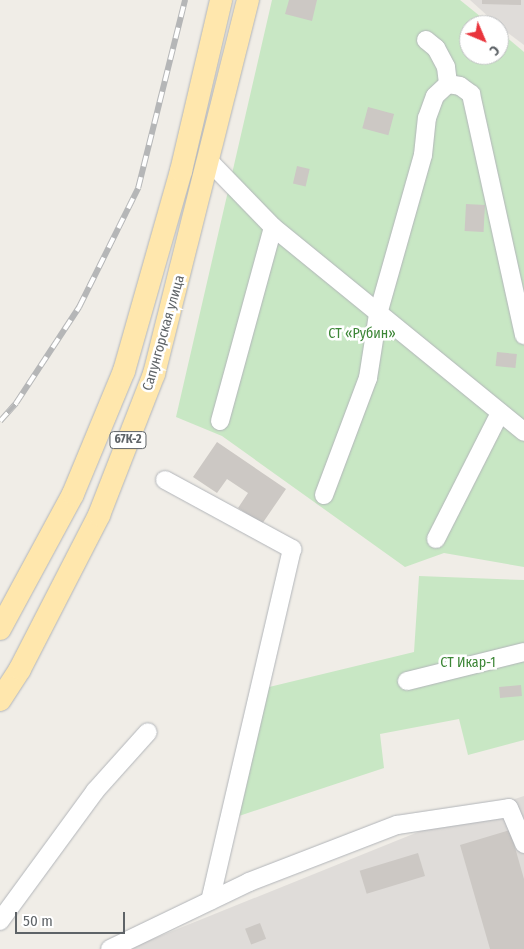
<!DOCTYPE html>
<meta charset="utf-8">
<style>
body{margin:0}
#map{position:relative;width:524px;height:949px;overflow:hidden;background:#f0ede7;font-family:"Fira Sans Condensed",sans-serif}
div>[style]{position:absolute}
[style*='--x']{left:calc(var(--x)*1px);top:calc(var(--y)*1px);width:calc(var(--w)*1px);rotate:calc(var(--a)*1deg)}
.industrial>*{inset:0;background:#dfdcd9}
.green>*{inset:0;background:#c8e7c4}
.building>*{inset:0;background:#ccc8c4;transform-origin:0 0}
.roads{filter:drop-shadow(0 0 1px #b2b5b9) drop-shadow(0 0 1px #b2b5b9)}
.minor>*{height:18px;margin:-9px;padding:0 9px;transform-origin:9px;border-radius:9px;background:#fff}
.major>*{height:22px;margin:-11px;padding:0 11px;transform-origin:11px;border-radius:11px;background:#ffe7ad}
.rail>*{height:5.5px;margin-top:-2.75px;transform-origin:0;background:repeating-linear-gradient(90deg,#fff 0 11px,#b5b6b7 0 22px);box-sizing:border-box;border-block:1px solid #b5b6b7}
span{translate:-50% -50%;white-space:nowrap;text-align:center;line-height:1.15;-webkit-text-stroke:5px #fff;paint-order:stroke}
.shield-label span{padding:1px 4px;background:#fff;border:1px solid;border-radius:4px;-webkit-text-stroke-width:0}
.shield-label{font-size:12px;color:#5e6367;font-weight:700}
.street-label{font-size:14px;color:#5e6367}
.park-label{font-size:14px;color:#3c8636}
.north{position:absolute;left:459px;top:15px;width:50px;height:50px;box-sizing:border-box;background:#fff;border:1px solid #bfc1c2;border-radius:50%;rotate:135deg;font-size:14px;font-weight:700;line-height:20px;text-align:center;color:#5e6367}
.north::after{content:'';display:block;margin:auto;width:18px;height:22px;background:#e9343c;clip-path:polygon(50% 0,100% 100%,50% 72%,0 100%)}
.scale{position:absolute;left:15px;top:912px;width:110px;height:22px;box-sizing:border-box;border:2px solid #5e6367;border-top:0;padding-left:6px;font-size:15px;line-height:18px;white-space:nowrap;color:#5e6367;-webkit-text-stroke:4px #fff;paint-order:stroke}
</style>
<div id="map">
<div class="industrial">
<div style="clip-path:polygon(470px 0,524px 0,524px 45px,500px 27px)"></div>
<div style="clip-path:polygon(524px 796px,524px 949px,128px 949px,428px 828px)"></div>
</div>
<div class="green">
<div style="clip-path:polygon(272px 0,460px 0,491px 25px,469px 25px,469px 55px,499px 55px,499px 31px,524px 52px,524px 567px,444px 553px,405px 567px,222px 436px,176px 417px)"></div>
<div style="clip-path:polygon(419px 576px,524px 580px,524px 740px,468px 755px,459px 719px,380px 734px,384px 768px,239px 816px,265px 688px,414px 652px)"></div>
</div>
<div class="building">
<div style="clip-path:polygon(289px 0,317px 0,312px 21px,285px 14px)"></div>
<div style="clip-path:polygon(482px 0,521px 0,521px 5px,482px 4px)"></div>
<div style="left:368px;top:107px;width:27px;height:22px;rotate:15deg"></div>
<div style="left:297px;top:166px;width:13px;height:18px;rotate:13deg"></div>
<div style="left:466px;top:204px;width:19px;height:27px;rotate:3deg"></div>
<div style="left:497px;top:352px;width:20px;height:14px;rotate:6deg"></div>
<div style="clip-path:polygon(217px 442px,286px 489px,262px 524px,238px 508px,248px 493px,227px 479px,217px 493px,193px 477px)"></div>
<div style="left:521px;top:685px;width:11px;height:22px;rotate:85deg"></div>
<div style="clip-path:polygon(510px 830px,524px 879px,524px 949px,490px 949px,460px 845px)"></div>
<div style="left:418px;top:853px;width:24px;height:61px;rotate:73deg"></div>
<div style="left:260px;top:923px;width:17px;height:16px;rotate:69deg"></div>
</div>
<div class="roads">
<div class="minor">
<div style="--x:426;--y:40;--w:13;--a:39"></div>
<div style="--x:436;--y:48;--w:21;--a:62"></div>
<div style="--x:446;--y:67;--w:17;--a:83"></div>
<div style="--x:448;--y:84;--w:12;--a:9"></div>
<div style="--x:460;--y:86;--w:14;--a:36"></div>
<div style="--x:471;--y:94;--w:247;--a:77.6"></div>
<div style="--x:209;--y:161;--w:92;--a:45.9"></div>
<div style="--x:273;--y:227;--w:324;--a:39.2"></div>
<div style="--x:220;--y:421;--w:201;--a:-74.7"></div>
<div style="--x:165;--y:480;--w:145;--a:28.5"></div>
<div style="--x:292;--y:549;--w:361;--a:103.1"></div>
<div style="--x:324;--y:495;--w:125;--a:-69.4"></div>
<div style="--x:368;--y:378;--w:65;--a:-81.1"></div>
<div style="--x:378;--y:314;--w:165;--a:-74.2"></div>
<div style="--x:423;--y:155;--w:37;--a:-84"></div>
<div style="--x:427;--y:118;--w:23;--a:-70"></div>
<div style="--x:435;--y:96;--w:18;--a:-43"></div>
<div style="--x:436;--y:539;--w:141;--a:-63.1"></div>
<div style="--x:407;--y:681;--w:121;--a:-13.9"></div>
<div style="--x:0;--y:921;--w:161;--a:-53.8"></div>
<div style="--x:95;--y:791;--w:79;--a:-48.1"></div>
<div style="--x:110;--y:949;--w:154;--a:-25.7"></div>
<div style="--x:249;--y:882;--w:159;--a:-21.1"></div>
<div style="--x:397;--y:825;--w:113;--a:-8.6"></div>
<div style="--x:509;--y:808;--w:39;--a:67"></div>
</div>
<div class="major">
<div style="--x:0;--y:629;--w:153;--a:-61.6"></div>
<div style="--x:73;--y:494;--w:133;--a:-67.5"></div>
<div style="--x:124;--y:371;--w:208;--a:-74.1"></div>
<div style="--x:181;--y:171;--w:176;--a:-76.8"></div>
<div style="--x:0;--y:700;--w:37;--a:-57"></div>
<div style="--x:20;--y:669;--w:173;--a:-62.8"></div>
<div style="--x:99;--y:515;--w:151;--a:-68.7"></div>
<div style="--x:154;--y:374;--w:386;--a:-75.9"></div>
</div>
</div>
<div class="rail">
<div style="--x:0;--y:421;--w:24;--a:-48"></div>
<div style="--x:16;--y:403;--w:115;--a:-56.7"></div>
<div style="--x:79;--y:307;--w:133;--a:-63.6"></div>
<div style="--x:138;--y:188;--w:194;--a:-76"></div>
</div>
<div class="shield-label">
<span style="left:128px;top:440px">67К-2</span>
</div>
<div class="street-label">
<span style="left:164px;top:333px;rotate:-74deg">Сапунгорская улица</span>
</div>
<div class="park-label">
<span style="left:362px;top:334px">СТ «Рубин»</span>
<span style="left:468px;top:663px">СТ Икар-1</span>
</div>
<div class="north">С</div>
<div class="scale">50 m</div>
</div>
